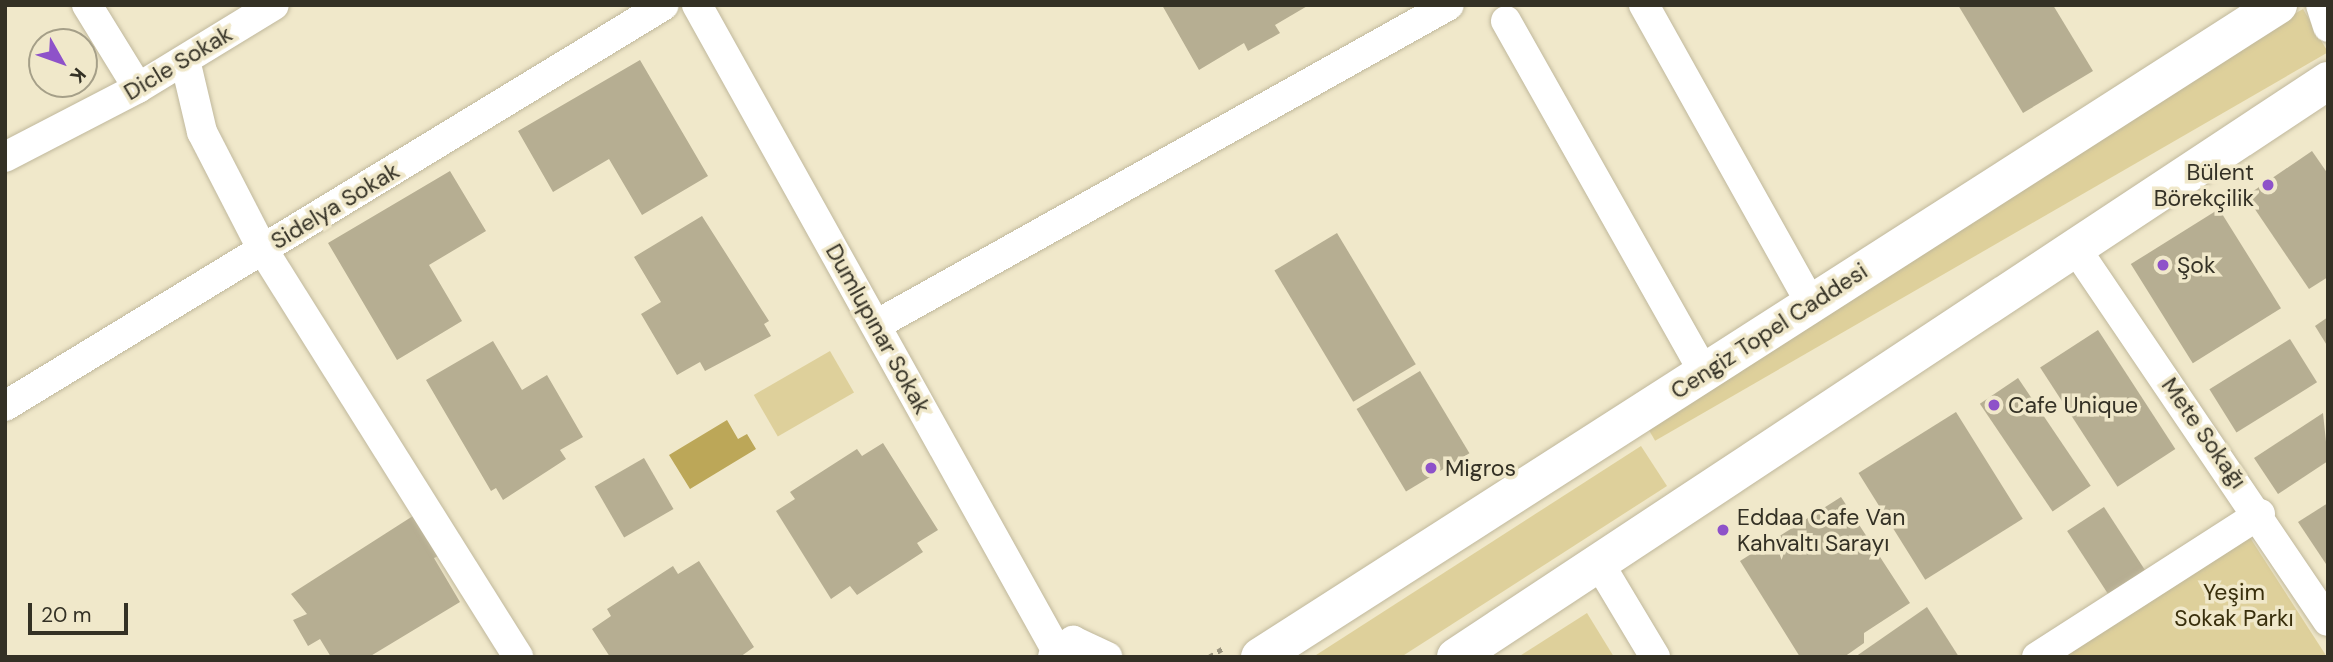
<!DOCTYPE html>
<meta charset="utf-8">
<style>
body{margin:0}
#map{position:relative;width:2333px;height:662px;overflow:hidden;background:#f0e8ca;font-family:"DM Sans",sans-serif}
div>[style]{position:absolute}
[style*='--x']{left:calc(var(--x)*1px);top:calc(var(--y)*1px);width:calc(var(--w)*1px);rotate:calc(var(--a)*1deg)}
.green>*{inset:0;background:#ded09b;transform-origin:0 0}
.water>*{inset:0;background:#bca758}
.building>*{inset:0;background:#b6ae92;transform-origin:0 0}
.path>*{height:4.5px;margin-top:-2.25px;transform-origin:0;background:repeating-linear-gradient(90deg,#9b957f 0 5px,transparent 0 10px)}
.roads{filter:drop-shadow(0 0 2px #c0b89c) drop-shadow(0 0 2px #c0b89c)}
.minor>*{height:30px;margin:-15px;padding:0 15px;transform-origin:15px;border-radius:15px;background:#fff}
.primary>*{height:38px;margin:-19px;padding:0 19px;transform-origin:19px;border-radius:19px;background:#fff}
.dots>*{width:19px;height:19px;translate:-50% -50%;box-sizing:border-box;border:4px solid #f0e8ca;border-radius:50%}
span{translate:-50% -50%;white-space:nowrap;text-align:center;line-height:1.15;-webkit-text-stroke:7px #f0e8ca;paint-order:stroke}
.street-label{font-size:23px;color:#343125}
.poi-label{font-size:23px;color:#343125}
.right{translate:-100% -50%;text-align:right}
.left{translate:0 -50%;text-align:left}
.park-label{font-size:23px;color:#392f0c}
.frame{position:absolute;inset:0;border:7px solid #343125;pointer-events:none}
.north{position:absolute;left:28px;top:28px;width:70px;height:70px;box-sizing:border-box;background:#f0e8ca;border:2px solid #a59f88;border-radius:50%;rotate:130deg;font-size:19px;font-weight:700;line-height:28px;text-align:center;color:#343125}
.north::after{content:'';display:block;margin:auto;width:24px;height:32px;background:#8e52c9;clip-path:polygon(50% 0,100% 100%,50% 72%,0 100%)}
.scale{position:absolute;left:28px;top:603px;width:100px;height:32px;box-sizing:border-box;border:4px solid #343125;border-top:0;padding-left:9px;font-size:21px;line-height:24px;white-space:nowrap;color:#343125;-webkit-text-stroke:5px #f0e8ca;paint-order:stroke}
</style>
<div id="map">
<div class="green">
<div style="left:2303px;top:9px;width:50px;height:777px;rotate:60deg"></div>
<div style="left:830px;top:351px;width:48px;height:88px;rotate:60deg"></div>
<div style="clip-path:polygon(1641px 446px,1667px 486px,1401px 657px,1313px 657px)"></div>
<div style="clip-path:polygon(2249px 536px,2327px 657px,2064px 657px)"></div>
<div style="clip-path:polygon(1587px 613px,1614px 657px,1518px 657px)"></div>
</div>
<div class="water">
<div style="clip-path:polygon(727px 420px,738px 439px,747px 434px,756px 449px,690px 489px,669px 455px)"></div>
</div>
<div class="building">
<div style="clip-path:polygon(1162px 5px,1206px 6px,1309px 5px,1275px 25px,1280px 33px,1248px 51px,1244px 43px,1199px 70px)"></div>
<div style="clip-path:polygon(1958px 5px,2053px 5px,2093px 71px,2023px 113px)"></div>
<div style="clip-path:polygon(640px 60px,708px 176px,642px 215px,609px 159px,553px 192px,518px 131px)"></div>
<div style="clip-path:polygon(2312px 151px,2328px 174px,2328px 277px,2309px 289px,2246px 196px)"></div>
<div style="clip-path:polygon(450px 171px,486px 231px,429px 265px,462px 321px,397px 360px,328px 243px)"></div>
<div style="left:2219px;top:209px;width:117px;height:104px;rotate:58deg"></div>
<div style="clip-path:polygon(702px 216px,769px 321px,764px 324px,771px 336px,705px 371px,700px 362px,677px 375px,641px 314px,661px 302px,634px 257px)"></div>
<div style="left:1337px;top:233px;width:153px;height:73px;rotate:59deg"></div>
<div style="clip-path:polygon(2328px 317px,2328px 347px,2315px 326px)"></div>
<div style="left:2098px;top:330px;width:142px;height:69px;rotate:57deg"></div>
<div style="left:2290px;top:339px;width:51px;height:95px;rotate:58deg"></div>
<div style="clip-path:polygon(493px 341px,522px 390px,547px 375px,583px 437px,560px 450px,566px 459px,503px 500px,496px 488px,491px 491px,426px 380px)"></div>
<div style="left:1420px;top:371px;width:96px;height:74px;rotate:59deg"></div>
<div style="left:2018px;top:378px;width:130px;height:46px;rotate:56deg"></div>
<div style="left:1956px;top:412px;width:126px;height:115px;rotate:58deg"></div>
<div style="clip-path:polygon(2323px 413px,2328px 461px,2278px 494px,2254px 458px)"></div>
<div style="clip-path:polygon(883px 443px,938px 530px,917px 543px,923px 552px,857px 595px,850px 586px,831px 599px,776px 511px,795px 499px,790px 492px,857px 449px,862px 456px)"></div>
<div style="left:644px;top:458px;width:59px;height:57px;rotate:60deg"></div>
<div style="clip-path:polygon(1841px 497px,1910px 603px,1864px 633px,1864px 643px,1844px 657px,1800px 657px,1740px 561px)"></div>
<div style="clip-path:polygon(2328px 503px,2328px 567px,2298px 522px)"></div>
<div style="left:2104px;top:507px;width:77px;height:44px;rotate:57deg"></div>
<div style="clip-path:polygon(416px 514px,445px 553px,434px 558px,460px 602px,369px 657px,331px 657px,320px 639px,308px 646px,293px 620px,307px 614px,291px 594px)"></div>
<div style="clip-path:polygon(699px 561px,754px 647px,740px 657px,610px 657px,592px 629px,611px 616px,607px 609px,673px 566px,678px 574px)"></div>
<div style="clip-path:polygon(1927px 607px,1959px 657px,1855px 657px)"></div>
</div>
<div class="path">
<div style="--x:1209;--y:657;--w:19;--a:-32"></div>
</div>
<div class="roads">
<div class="minor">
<div style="--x:87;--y:5;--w:97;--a:58.4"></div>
<div style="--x:697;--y:5;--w:742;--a:60.88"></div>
<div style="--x:1644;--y:5;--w:342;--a:60.8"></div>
<div style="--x:2321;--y:5;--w:23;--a:72"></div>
<div style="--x:1506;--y:21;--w:404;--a:60.6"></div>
<div style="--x:185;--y:60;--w:74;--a:76.7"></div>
<div style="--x:202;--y:132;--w:133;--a:62.7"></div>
<div style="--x:263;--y:250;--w:480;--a:57.9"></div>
<div style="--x:5;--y:157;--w:150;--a:-27.4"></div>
<div style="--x:138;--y:88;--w:159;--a:-31.4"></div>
<div style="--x:2076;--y:249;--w:449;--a:55.9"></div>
<div style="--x:876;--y:325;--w:656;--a:-29.18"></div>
<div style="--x:5;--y:406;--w:771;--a:-31.32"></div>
<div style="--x:1600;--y:565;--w:107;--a:59.1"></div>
<div style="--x:1053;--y:657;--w:26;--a:-39"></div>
<div style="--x:1073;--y:641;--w:38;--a:25"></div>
<div style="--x:2037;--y:657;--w:265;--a:-32.7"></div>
</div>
<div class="primary">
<div style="--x:1260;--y:657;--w:1209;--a:-32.64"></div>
<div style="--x:1456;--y:657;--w:1045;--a:-33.45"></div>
</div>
</div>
<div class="dots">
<div style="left:2268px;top:185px;background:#8e52c9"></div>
<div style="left:2163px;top:265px;background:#8e52c9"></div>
<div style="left:1994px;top:405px;background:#8e52c9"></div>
<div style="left:1431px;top:468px;background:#8e52c9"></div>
<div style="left:1723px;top:530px;background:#8e52c9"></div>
</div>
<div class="street-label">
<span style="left:178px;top:63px;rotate:-31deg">Dicle Sokak</span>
<span style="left:335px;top:206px;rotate:-31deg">Sidelya Sokak</span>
<span style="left:878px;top:329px;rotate:61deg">Dumlupınar Sokak</span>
<span style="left:1769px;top:331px;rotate:-33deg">Cengiz Topel Caddesi</span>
<span style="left:2204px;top:433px;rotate:55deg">Mete Sokağı</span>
</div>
<div class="poi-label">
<span class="right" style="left:2254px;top:185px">Bülent<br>Börekçilik</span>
<span class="left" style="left:2177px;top:265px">Şok</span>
<span class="left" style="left:2008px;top:405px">Cafe Unique</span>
<span class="left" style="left:1445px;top:468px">Migros</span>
<span class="left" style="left:1737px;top:530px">Eddaa Cafe Van<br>Kahvaltı Sarayı</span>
</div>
<div class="park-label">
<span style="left:2234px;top:605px">Yeşim<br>Sokak Parkı</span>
</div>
<div class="frame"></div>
<div class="north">K</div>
<div class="scale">20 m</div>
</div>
